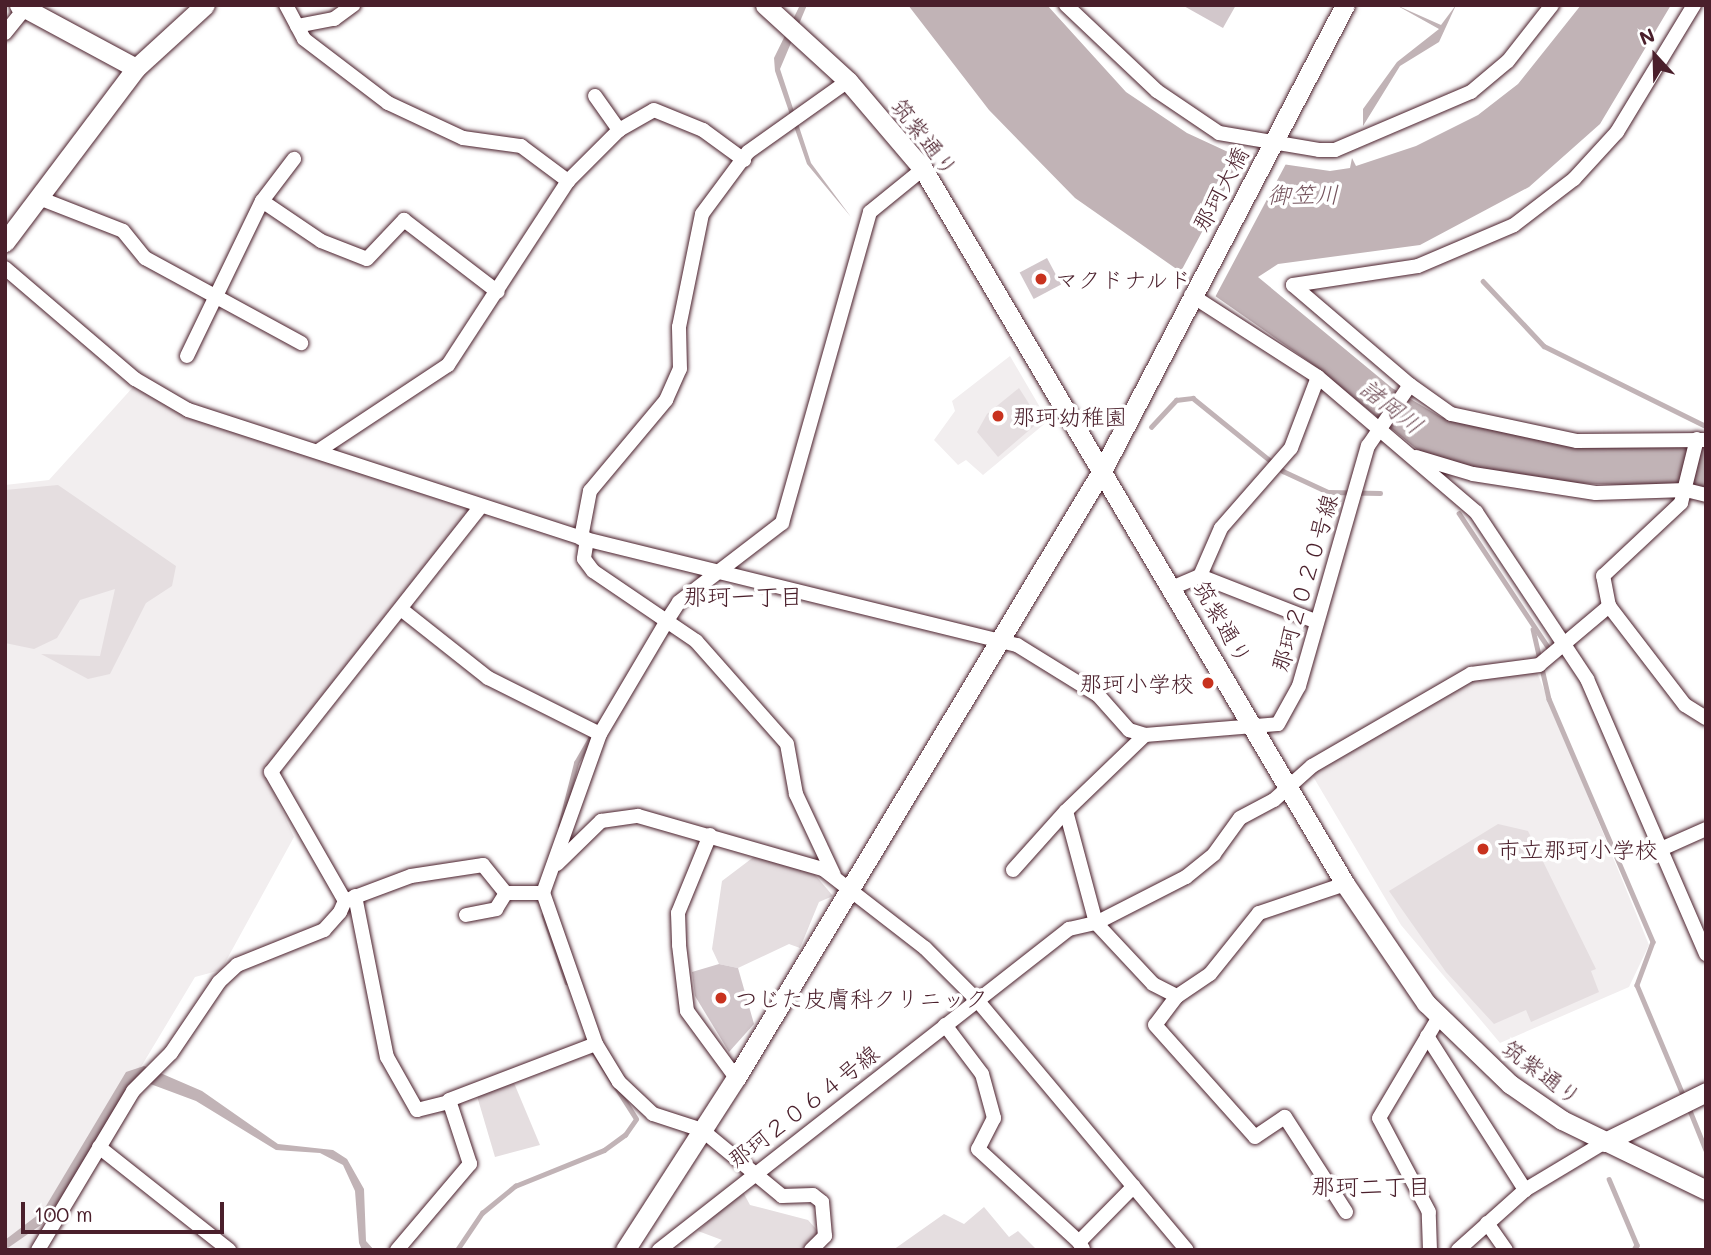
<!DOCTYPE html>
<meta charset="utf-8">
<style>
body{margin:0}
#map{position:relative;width:1711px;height:1255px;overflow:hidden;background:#fff;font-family:Mali,"Klee One",sans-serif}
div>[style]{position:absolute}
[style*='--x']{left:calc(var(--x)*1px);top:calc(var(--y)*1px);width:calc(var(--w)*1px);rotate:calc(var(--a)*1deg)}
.built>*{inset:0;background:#f2eeef}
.green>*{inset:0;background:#e5dee0}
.water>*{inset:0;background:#c1b3b6}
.pier>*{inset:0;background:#fff}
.stream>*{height:4.5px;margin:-2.25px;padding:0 2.25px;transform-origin:2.25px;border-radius:2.25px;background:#c1b3b6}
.building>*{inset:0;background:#d2c7cb;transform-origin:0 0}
.roads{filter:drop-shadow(0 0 2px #4a1f2b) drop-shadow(0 0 2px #4a1f2b)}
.street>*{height:14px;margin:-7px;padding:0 7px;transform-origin:7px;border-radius:7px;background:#fff}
.secondary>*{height:19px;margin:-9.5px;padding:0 9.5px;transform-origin:9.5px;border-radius:9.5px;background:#fff}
.dots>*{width:19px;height:19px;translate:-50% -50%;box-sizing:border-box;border:4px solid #fff;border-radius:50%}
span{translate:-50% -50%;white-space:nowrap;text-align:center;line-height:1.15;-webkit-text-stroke:7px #fff;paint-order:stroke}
.street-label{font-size:23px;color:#4a1f2b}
.poi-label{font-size:23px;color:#4a1f2b}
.left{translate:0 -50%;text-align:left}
.right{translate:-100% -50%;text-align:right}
.water-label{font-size:24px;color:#74535c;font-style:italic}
.neighbourhood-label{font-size:24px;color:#4a1f2b}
.frame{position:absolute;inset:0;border:7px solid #4a1f2b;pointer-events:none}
.north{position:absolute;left:1620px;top:21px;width:70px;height:70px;-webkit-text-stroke:5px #fff;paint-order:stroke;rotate:338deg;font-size:19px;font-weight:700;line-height:28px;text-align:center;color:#4a1f2b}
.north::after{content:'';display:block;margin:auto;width:24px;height:32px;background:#4a1f2b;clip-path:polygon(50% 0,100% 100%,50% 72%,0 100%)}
.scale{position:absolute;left:21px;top:1202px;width:203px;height:32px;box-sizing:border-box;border:4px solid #4a1f2b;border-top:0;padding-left:9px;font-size:21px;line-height:24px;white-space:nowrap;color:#4a1f2b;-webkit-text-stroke:5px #fff;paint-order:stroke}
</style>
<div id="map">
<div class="built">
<div style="clip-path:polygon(1010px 356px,1048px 421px,983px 475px,966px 460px,958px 465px,934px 440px,955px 411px,952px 401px)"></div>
<div style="clip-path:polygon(134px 386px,263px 441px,473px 511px,264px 771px,294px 837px,221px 970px,195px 977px,31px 1250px,5px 1250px,5px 485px,49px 480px)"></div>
<div style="clip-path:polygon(1536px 670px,1649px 945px,1629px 987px,1500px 1043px,1401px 925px,1311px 773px,1474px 678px)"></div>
</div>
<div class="green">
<div style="clip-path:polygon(1019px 388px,1040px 421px,998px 457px,977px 432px,987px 414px)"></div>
<div style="clip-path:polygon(58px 485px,176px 566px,172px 586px,146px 603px,110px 674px,88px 679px,41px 654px,100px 656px,115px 589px,80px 600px,57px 638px,34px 649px,5px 643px,5px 490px)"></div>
<div style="clip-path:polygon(1498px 824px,1528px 831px,1596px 969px,1591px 971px,1599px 992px,1531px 1022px,1526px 1010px,1494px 1024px,1446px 972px,1389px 891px)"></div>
<div style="clip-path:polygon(755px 856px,811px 870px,833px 896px,819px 902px,800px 948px,789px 944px,738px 968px,719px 964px,712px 949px,722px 881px)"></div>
<div style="clip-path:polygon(514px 1083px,540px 1145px,495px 1157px,477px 1096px)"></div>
<div style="clip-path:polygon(742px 1190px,750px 1205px,808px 1220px,823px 1237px,809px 1250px,711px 1250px,722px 1240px,698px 1231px)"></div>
<div style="clip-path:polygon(984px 1207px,1009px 1237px,1018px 1231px,1037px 1250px,893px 1250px,944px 1214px,964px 1224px)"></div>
</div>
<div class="water">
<div style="clip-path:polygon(800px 5px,807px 5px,780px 69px,811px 163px,851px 217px,807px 164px,775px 71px,774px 58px)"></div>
<div style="clip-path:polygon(908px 5px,1047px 5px,1126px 92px,1187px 133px,1241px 158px,1330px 171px,1350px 168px,1352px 158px,1356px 166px,1416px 146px,1478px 115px,1518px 84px,1581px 5px,1671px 5px,1600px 124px,1529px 187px,1420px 245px,1278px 264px,1258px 277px,1392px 388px,1441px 417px,1580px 448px,1706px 445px,1706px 488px,1570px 483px,1487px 472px,1419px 451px,1308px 361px,1075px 198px,989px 110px)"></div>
<div style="clip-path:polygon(1396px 5px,1441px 25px,1456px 5px,1439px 42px,1400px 66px,1363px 126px,1363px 109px,1397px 62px,1439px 29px)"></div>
<div style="clip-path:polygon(144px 1066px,202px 1091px,278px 1144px,333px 1150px,347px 1159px,364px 1189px,366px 1241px,374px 1250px,362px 1250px,359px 1243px,355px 1191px,343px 1165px,320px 1153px,276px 1150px,196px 1101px,137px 1079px,51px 1218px,5px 1250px,5px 1240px,43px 1211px,126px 1072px)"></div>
</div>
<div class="pier">
<div style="clip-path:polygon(1243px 155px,1288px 160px,1213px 301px,1179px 275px)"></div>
</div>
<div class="stream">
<div style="--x:1483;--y:281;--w:89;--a:46.8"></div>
<div style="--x:1544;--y:346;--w:181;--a:26.3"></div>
<div style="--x:1151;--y:427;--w:37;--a:-47"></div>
<div style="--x:1176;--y:400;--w:17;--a:-7"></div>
<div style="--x:1193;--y:398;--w:116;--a:39"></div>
<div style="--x:1283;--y:471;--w:50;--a:25"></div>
<div style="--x:1328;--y:492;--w:52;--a:1.1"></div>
<div style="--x:1459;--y:513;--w:164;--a:56.4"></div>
<div style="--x:1533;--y:629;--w:72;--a:77.1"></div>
<div style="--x:1549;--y:699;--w:264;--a:66.8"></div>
<div style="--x:1653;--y:942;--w:46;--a:110.4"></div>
<div style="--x:1637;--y:985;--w:121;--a:67.2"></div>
<div style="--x:560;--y:826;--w:65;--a:-75.7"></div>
<div style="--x:576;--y:763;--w:34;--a:-60"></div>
<div style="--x:544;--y:915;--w:71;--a:71.1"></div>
<div style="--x:1689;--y:1108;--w:45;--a:68"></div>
<div style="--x:1609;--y:1179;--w:72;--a:67"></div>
<div style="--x:1637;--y:1245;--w:6;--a:121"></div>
<div style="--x:457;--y:1250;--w:45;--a:-56"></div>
<div style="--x:482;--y:1213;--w:43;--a:-39.3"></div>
<div style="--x:515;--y:1186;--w:96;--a:-22"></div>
<div style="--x:604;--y:1150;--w:26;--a:-36"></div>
<div style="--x:625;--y:1135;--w:19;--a:-55"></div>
<div style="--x:636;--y:1119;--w:82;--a:-122.5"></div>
</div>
<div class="building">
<div style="clip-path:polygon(1182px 5px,1236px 5px,1223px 28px)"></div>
<div style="left:1047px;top:258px;width:30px;height:31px;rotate:62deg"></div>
<div style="clip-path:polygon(719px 964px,738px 968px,754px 1024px,729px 1052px,695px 996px,692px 972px)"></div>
</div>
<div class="roads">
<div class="street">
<div style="--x:286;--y:5;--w:38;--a:62"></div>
<div style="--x:304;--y:39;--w:106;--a:37.3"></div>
<div style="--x:388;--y:103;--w:83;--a:25"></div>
<div style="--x:463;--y:138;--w:59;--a:7.9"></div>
<div style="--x:521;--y:146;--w:59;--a:36.7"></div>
<div style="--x:568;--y:181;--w:72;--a:-45"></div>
<div style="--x:1066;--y:5;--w:125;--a:43.4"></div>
<div style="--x:1157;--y:91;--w:75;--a:34.1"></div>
<div style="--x:1219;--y:133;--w:101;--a:9.6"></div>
<div style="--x:1319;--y:150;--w:16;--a:0"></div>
<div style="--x:1335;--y:150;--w:148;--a:-23.1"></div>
<div style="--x:1471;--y:92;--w:48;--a:-40"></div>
<div style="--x:1508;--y:61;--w:71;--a:-51.8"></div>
<div style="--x:297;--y:26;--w:38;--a:-11"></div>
<div style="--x:334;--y:19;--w:24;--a:-36"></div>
<div style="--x:5;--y:33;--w:36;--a:-51"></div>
<div style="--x:595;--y:96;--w:42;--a:54.8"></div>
<div style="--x:619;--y:130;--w:40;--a:-29.7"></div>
<div style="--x:654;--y:110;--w:53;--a:22.2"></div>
<div style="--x:703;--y:130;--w:51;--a:36.2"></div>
<div style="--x:39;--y:198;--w:90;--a:21.4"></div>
<div style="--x:123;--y:231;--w:35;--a:51"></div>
<div style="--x:145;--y:258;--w:178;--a:28.6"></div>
<div style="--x:262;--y:201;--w:71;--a:34.1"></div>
<div style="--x:321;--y:241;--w:49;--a:21.4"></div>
<div style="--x:367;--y:259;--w:54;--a:-46.5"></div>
<div style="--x:404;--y:220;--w:118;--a:37.5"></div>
<div style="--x:5;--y:268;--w:171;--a:40.5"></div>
<div style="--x:135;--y:379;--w:61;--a:30.3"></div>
<div style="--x:188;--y:410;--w:413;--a:18"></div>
<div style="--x:581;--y:538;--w:449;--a:13.8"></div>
<div style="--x:1017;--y:645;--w:95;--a:31.7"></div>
<div style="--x:1098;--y:695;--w:47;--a:48.5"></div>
<div style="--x:1129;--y:730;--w:17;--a:17"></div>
<div style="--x:1145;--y:735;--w:133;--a:-4.7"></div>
<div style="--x:1278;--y:724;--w:43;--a:-61.1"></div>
<div style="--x:1299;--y:686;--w:250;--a:-74"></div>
<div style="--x:1368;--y:446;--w:74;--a:-55.5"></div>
<div style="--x:1410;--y:385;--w:154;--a:-139.5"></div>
<div style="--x:1293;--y:285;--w:126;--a:-8.6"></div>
<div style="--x:1418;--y:266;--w:104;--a:-23.1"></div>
<div style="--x:1514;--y:225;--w:76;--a:-37.5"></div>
<div style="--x:1574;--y:179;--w:64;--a:-47.5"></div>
<div style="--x:1617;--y:132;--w:149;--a:-58.8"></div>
<div style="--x:1191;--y:295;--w:151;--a:32.8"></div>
<div style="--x:1318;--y:377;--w:208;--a:40.5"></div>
<div style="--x:1476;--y:512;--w:201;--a:56.4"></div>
<div style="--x:1587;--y:679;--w:300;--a:66.6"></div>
<div style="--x:187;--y:356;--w:172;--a:-64.2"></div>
<div style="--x:262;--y:201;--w:53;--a:-52.7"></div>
<div style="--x:1410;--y:385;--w:50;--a:35.3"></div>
<div style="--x:1451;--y:414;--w:129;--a:12.1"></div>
<div style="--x:1577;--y:441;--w:127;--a:-0.5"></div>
<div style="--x:318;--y:451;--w:156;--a:-33.5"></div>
<div style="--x:448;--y:365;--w:220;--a:-56.9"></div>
<div style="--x:1416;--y:457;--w:59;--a:16.6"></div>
<div style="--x:1473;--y:474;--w:124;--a:8.8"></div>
<div style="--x:1596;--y:493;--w:90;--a:-1.9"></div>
<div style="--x:1686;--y:490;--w:21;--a:14"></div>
<div style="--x:581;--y:538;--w:48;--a:-79.2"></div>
<div style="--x:590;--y:491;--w:119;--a:-50.1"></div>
<div style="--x:666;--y:400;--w:34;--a:-66"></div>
<div style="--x:680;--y:369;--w:42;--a:-91.4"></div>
<div style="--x:679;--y:327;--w:115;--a:-78.5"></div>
<div style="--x:702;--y:214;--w:77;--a:-53.4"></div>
<div style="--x:748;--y:152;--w:123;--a:-35.4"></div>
<div style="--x:587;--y:539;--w:20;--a:99"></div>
<div style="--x:584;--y:559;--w:15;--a:53"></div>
<div style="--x:593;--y:571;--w:125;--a:34.2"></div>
<div style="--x:696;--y:641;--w:137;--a:48.5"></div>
<div style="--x:787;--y:744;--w:51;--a:79.8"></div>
<div style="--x:796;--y:794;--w:89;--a:64.9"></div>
<div style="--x:1200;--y:576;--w:52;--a:-66.4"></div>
<div style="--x:1221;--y:528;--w:106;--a:-48.8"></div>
<div style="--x:1291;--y:448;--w:76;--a:-69.2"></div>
<div style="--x:1174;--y:587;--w:28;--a:-23"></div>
<div style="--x:1200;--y:576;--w:123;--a:21.4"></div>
<div style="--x:1609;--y:606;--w:125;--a:52.5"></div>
<div style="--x:1685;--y:705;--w:25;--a:32"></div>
<div style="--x:401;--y:609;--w:111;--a:38.4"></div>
<div style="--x:488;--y:678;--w:125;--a:26.6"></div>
<div style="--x:1145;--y:735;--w:110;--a:136.1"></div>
<div style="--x:1066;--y:811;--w:116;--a:75"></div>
<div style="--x:1096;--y:923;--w:83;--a:46.9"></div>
<div style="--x:1153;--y:984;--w:27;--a:27"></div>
<div style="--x:710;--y:835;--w:84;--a:112.3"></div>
<div style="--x:678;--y:913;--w:32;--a:88"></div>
<div style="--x:679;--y:945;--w:66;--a:83.1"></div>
<div style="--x:687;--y:1011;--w:83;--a:53.8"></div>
<div style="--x:1661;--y:849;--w:49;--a:-24"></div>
<div style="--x:557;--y:864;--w:62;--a:-44.3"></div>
<div style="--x:601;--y:821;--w:37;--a:-8"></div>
<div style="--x:638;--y:816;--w:192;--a:16"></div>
<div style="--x:823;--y:869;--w:129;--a:37.8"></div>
<div style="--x:925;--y:948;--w:74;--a:45"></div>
<div style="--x:977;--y:1000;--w:326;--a:50"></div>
<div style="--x:1013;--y:870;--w:79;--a:-48.1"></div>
<div style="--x:1345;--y:884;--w:91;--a:161.4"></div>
<div style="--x:1259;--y:913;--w:78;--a:128.8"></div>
<div style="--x:1210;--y:974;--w:40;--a:146"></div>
<div style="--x:1177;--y:996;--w:36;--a:127"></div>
<div style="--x:1155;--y:1025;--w:150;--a:48.2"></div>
<div style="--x:1255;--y:1137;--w:36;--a:-34"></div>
<div style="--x:1285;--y:1117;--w:113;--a:57.3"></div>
<div style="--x:355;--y:896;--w:164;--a:78.8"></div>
<div style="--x:387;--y:1057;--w:61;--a:60.5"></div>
<div style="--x:417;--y:1110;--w:33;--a:-14"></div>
<div style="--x:347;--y:900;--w:68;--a:-20.6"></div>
<div style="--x:411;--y:876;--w:73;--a:-8.7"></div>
<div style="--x:483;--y:865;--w:36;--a:51"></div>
<div style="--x:506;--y:893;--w:37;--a:0"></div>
<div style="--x:466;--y:915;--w:31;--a:-11"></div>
<div style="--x:496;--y:909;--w:19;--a:-58"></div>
<div style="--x:945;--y:1025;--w:61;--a:52.9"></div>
<div style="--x:982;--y:1074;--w:46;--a:74.7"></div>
<div style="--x:994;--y:1118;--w:35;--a:117"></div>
<div style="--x:978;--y:1149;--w:137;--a:42.6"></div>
<div style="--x:1427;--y:1036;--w:183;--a:57.5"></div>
<div style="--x:99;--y:1147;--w:166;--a:38.4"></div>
<div style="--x:1487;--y:1223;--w:33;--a:55"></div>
<div style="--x:1083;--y:1249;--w:8;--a:-120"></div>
<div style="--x:1079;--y:1242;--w:78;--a:-45.5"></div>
<div style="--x:38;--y:1250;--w:185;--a:-59.1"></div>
<div style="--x:133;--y:1091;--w:54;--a:-45"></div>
<div style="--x:171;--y:1053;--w:86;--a:-55.9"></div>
<div style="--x:219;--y:982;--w:25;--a:-43"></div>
<div style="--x:237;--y:965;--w:94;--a:-21.9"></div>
<div style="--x:324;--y:930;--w:24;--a:-48"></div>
<div style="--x:340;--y:912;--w:12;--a:-66"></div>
<div style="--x:345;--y:901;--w:149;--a:-119.8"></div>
<div style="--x:271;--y:772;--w:337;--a:-51.7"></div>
<div style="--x:397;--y:1250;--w:113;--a:-49.7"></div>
<div style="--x:470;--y:1164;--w:67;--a:-108.2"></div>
<div style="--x:449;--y:1100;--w:157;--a:-20.9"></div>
<div style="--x:659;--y:1250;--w:521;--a:-38.06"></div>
<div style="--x:1069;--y:929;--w:28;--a:-13"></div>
<div style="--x:1096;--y:923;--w:101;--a:-27.1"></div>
<div style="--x:1186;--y:877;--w:36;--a:-39"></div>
<div style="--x:1214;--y:854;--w:44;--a:-54.2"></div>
<div style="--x:1240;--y:818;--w:38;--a:-28"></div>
<div style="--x:1274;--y:800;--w:51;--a:-41.8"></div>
<div style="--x:1312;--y:766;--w:184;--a:-30.1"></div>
<div style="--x:1471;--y:674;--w:69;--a:-7.5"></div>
<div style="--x:1539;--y:665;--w:92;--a:-40.1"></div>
<div style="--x:1609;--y:606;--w:31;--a:-101"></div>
<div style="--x:1603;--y:576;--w:107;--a:-43.1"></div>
<div style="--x:1681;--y:503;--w:66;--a:-76"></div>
<div style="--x:811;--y:1250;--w:20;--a:-45"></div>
<div style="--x:825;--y:1236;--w:34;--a:-95"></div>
<div style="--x:822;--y:1202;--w:11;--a:-142"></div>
<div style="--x:813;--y:1195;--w:31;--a:178"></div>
<div style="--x:782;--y:1196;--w:104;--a:-140.5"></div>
<div style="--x:702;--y:1130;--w:52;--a:-161.9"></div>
<div style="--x:653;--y:1114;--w:47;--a:-136.7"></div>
<div style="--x:619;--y:1082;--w:44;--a:-121.2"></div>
<div style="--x:596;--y:1044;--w:160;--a:-109.3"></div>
<div style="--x:543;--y:893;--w:169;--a:-70.3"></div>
<div style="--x:600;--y:734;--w:134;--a:-59.4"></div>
<div style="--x:668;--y:619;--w:20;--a:-57"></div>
<div style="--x:679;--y:602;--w:130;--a:-37.5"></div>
<div style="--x:782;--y:523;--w:323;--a:-74.2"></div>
<div style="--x:870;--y:212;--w:68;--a:-39.1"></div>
<div style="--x:1430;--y:1250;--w:38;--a:-92"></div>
<div style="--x:1429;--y:1212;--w:106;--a:-118"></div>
<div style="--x:1379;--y:1118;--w:117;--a:-59.3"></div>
<div style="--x:1458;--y:1250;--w:90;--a:-41.8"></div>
<div style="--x:1525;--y:1190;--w:93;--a:-31"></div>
</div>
<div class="secondary">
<div style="--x:19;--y:5;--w:133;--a:28.3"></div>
<div style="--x:765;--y:5;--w:113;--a:42.5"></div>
<div style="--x:848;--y:81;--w:116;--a:49.6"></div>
<div style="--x:923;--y:169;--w:830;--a:59.45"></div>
<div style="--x:1345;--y:884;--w:144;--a:55.8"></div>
<div style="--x:1426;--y:1003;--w:117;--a:44"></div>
<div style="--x:1510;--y:1084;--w:63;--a:34.7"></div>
<div style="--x:1562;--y:1120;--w:160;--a:25.9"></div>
<div style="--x:5;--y:242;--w:218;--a:-53"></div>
<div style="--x:136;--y:68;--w:93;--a:-42.4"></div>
<div style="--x:1605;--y:1142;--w:113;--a:-26.3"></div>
<div style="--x:625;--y:1250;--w:205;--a:-57.2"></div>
<div style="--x:736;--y:1078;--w:711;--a:-58.93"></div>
<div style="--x:1103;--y:469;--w:523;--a:-62.46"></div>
</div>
</div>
<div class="dots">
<div style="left:1041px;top:279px;background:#c8321e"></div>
<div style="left:998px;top:416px;background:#c8321e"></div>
<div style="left:1208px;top:683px;background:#c8321e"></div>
<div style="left:1483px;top:849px;background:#c8321e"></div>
<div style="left:721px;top:998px;background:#c8321e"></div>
</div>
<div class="street-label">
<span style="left:925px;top:137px;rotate:52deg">筑紫通り</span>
<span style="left:1220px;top:189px;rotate:-62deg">那珂大橋</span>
<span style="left:1304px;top:583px;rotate:-74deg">那珂２０２０号線</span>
<span style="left:1223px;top:622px;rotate:60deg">筑紫通り</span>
<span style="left:1542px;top:1072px;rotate:37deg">筑紫通り</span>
<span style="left:803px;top:1106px;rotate:-38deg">那珂２０６４号線</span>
</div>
<div class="poi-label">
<span class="left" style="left:1055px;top:279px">マクドナルド</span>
<span class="left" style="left:1012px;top:416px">那珂幼稚園</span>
<span class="right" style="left:1194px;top:683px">那珂小学校</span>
<span class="left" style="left:1497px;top:849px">市立那珂小学校</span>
<span class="left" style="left:735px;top:998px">つじた皮膚科クリニック</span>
</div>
<div class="water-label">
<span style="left:1303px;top:194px">御笠川</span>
<span style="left:1392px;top:406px;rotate:38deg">諸岡川</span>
</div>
<div class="neighbourhood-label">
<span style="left:743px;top:596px">那珂一丁目</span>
<span style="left:1371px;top:1186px">那珂二丁目</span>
</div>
<div class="frame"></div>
<div class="north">N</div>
<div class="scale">100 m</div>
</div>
